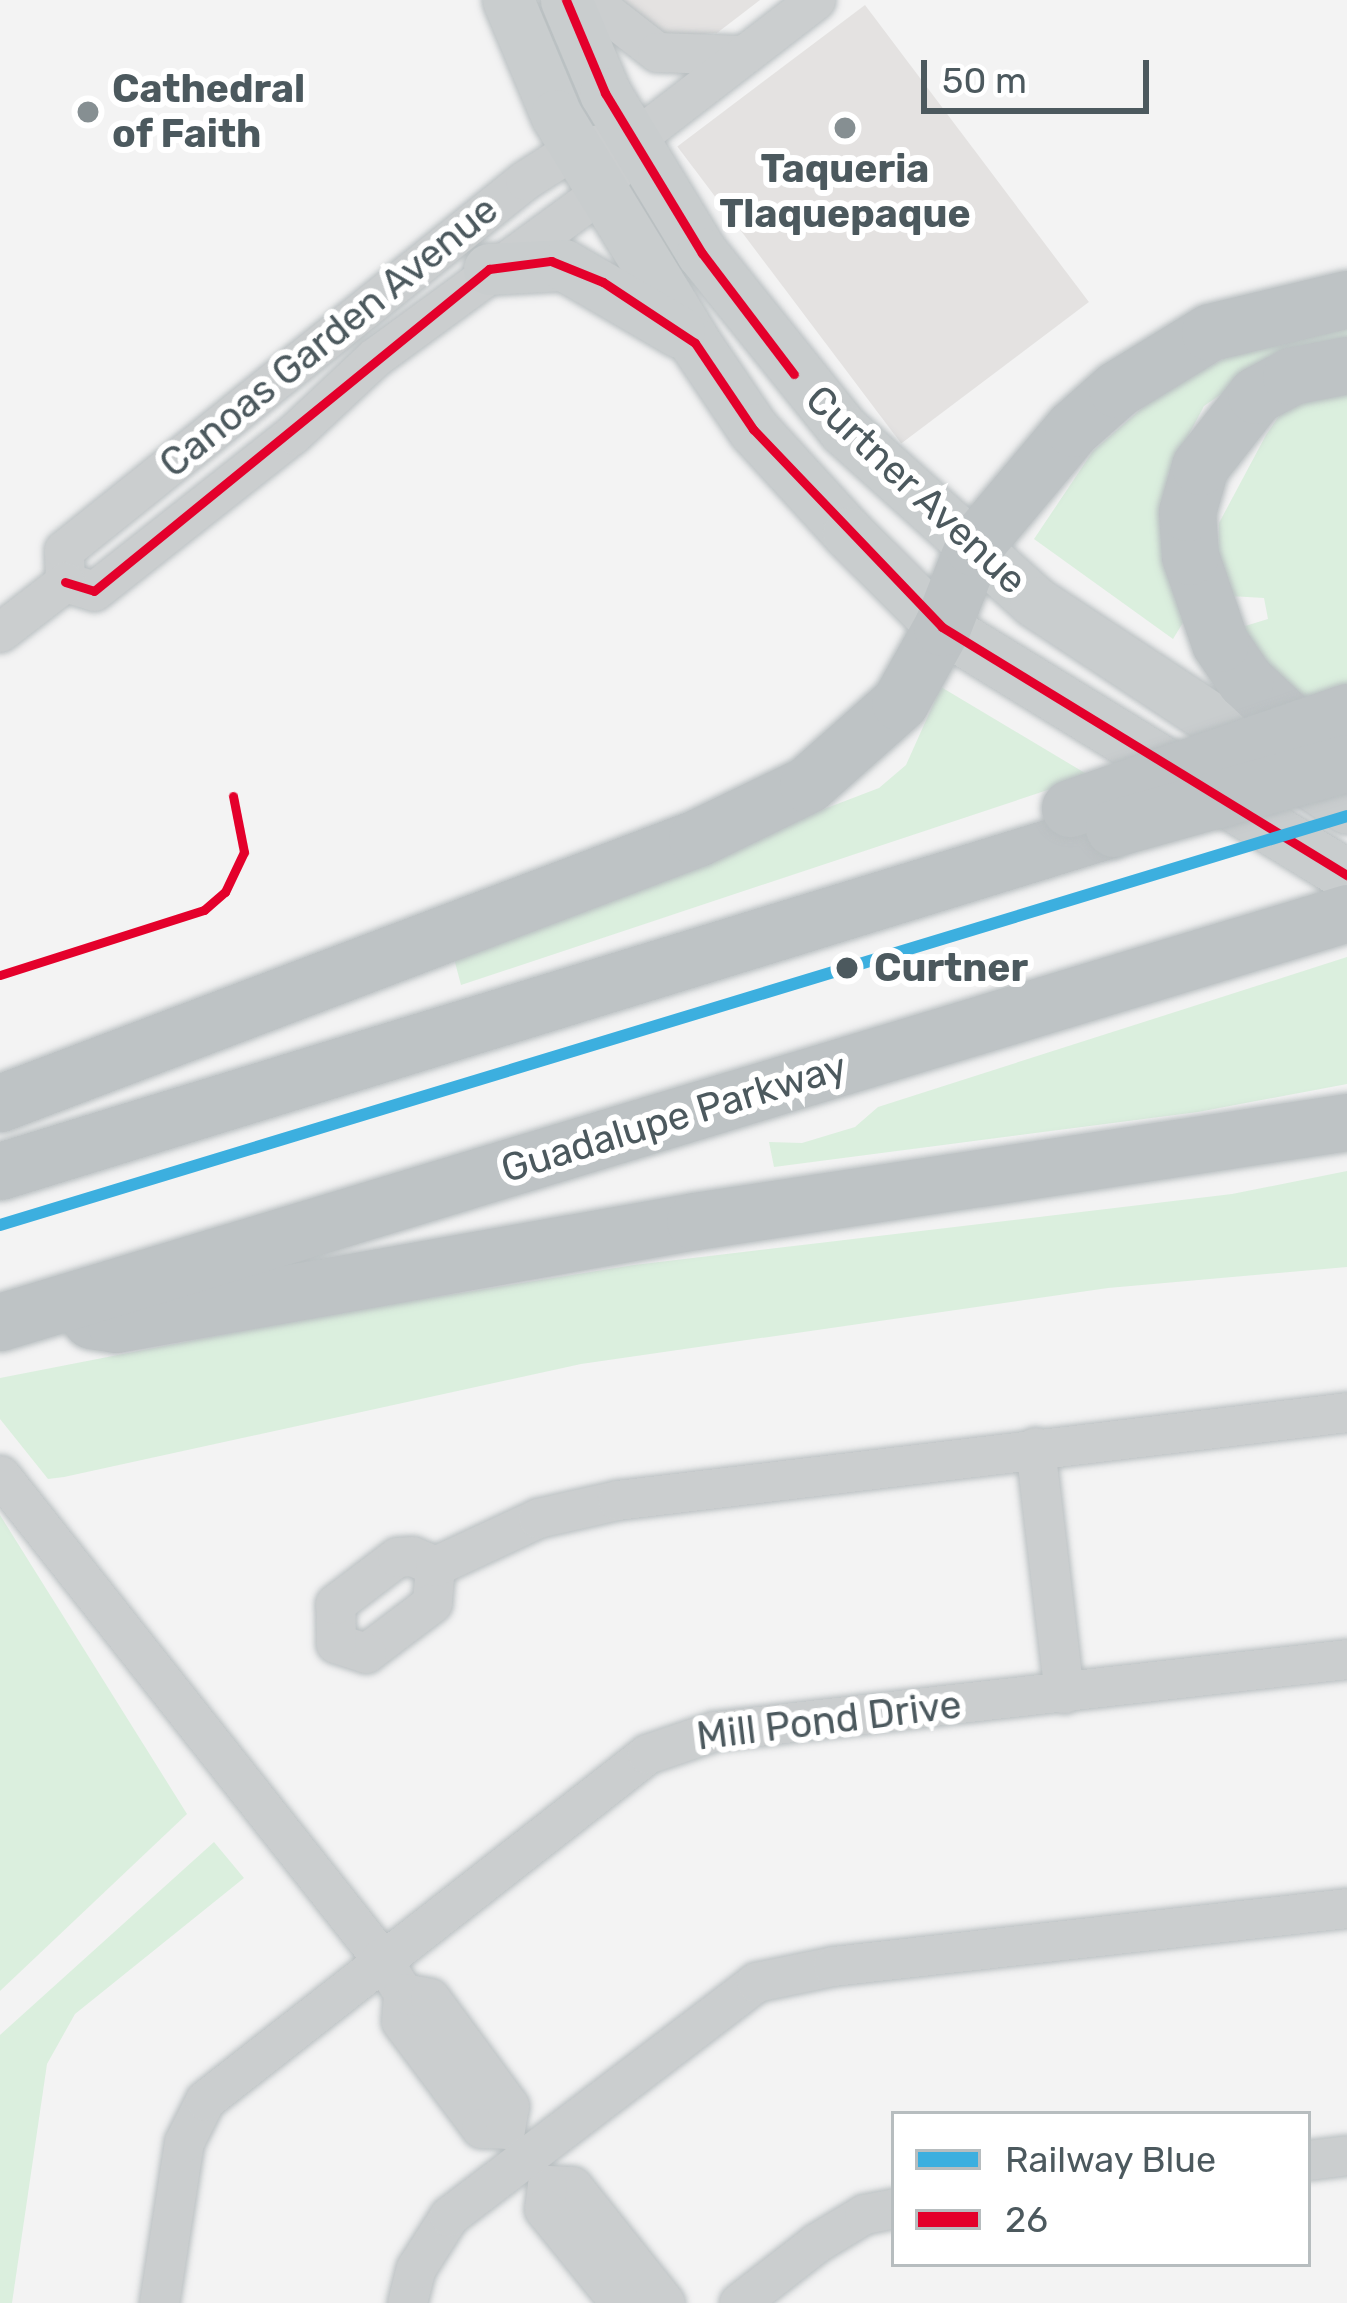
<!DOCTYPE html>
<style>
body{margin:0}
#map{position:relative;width:1347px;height:2303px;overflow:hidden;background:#f3f3f3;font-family:Rubik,sans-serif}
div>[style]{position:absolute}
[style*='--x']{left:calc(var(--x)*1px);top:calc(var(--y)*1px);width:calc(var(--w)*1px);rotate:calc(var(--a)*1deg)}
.commercial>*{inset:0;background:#e4e2e1;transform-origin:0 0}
.green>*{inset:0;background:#dbefde}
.roads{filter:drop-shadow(0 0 3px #b9bfc1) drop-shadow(0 0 3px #b9bfc1)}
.minor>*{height:39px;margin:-19.5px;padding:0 19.5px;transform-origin:19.5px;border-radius:19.5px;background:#cbcecf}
.major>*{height:51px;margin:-25.5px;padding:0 25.5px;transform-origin:25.5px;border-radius:25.5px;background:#c9cdce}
.highway>*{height:57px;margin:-28.5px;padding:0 28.5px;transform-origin:28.5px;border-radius:28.5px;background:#bec3c5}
.bridges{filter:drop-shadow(0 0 3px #b9bfc1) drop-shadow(0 0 3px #b9bfc1)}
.highway-bridge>*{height:57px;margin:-28.5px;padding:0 28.5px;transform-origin:28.5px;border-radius:28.5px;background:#bec3c5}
.bus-1>*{height:9px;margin:-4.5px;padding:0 4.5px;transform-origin:4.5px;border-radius:4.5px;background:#e4002b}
.rail-1>*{height:12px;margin:-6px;padding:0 6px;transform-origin:6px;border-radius:6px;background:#3cafdf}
.dots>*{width:33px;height:33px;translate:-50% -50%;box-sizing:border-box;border:6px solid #fff;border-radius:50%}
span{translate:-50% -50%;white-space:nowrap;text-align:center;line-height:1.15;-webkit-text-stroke:12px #fff;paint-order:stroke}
.poi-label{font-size:39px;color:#4c595e;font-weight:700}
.left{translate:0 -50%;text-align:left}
.street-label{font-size:39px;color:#4c595e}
.stop-label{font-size:39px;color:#4c595e;font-weight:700}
.legend{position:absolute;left:891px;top:2111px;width:420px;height:156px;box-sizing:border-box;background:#fff;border:3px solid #b7bdbf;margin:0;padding:15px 21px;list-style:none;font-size:36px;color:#4c595e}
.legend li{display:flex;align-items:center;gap:24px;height:60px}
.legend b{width:60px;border:3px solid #b7bdbf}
.scale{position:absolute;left:921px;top:60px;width:228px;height:54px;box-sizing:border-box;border:6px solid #4c595e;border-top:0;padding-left:15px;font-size:36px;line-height:42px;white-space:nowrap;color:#4c595e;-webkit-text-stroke:9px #fff;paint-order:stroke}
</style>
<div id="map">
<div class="commercial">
<div style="clip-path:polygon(622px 0,760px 0,717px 33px,664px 37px)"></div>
<div style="left:865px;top:5px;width:372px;height:235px;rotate:53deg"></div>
</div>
<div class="green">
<div style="clip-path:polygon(1347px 321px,1347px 347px,1259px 368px,1204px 406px,1168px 474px,1163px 547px,1184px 621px,1173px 639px,1034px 539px,1093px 451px,1156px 396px,1234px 353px)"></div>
<div style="clip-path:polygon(1317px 394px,1347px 394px,1347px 687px,1314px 701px,1293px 697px,1270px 673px,1242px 627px,1268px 619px,1264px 598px,1230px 596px,1218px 560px,1219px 523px,1266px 435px,1279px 416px)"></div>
<div style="clip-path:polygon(941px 687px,1090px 776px,461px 985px,452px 951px,879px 788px,906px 765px)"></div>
<div style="clip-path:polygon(1347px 957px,1347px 1084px,1198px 1112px,774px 1167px,769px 1142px,802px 1143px,855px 1127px,878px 1107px)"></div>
<div style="clip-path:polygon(1347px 1171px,1347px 1267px,1108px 1288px,581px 1364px,64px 1477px,48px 1479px,0 1419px,0 1378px,323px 1315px,634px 1265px,1232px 1194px)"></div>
<div style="clip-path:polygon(0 1515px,187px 1814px,0 1991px)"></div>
<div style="clip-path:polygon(214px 1842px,244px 1878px,75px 2014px,47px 2064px,12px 2303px,0 2303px,0 2035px)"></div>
</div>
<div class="roads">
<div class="minor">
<div style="--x:590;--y:0;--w:85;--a:37.8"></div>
<div style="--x:657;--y:52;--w:86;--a:2"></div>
<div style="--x:65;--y:582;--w:30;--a:17"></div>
<div style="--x:94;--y:591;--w:253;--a:-38.3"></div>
<div style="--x:293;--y:434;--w:111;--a:-43.2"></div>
<div style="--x:374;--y:358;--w:281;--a:-36.2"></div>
<div style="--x:601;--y:192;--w:64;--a:-57.1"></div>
<div style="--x:636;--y:138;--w:226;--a:-37.6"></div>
<div style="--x:65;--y:582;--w:32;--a:-92"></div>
<div style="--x:64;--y:550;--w:591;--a:-38.75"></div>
<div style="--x:525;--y:180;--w:59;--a:-32.6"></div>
<div style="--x:575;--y:148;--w:26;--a:-9"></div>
<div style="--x:0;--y:632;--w:82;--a:-37.6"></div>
<div style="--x:1035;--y:1447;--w:248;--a:83.3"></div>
<div style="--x:0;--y:1475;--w:615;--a:51.73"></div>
<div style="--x:381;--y:1958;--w:41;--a:57.8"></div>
<div style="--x:403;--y:1993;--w:28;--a:94"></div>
<div style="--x:401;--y:2021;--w:134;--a:53.2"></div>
<div style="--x:481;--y:2128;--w:24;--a:2"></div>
<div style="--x:412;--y:1556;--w:25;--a:23"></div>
<div style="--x:435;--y:1566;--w:37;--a:95"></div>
<div style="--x:432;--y:1603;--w:83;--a:142.9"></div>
<div style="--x:366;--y:1653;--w:32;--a:-162"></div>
<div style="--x:336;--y:1643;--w:39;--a:-91"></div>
<div style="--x:335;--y:1604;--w:78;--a:-37.2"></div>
<div style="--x:397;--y:1557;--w:15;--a:-4"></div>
<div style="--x:435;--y:1566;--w:114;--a:-25"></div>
<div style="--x:538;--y:1518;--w:81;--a:-12.8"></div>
<div style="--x:617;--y:1500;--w:735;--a:-6.87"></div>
<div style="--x:403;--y:1993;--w:27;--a:10"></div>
<div style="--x:430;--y:1998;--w:134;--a:53.8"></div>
<div style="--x:509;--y:2106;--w:23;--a:100"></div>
<div style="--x:1308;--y:2160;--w:39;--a:-7"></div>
<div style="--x:547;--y:2185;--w:25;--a:2"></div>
<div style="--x:572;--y:2186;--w:149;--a:51.5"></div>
<div style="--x:547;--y:2185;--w:24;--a:97"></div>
<div style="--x:544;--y:2209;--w:121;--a:51"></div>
<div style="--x:159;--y:2303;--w:163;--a:-81.2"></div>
<div style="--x:184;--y:2142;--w:47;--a:-63.4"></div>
<div style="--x:205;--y:2100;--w:561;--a:-38.05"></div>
<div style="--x:647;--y:1754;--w:71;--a:-18.9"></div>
<div style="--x:714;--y:1731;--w:637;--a:-6.49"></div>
<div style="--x:407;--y:2303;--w:36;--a:-76"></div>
<div style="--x:416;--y:2268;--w:62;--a:-57.6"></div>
<div style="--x:449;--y:2216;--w:386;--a:-37.3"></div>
<div style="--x:756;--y:1982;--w:79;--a:-11.7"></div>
<div style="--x:833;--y:1966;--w:517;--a:-6.44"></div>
<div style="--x:739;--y:2303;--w:98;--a:-37.9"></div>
<div style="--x:816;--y:2243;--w:56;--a:-31.1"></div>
<div style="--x:864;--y:2214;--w:31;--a:-11"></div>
</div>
<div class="major">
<div style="--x:508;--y:0;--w:125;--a:67.3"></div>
<div style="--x:556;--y:115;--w:267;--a:58.6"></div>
<div style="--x:695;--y:343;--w:104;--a:56"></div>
<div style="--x:753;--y:429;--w:141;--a:47.6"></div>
<div style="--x:848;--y:533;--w:133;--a:45"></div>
<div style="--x:942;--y:627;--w:475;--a:31.5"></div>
<div style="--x:566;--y:0;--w:101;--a:67.2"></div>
<div style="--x:605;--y:93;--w:187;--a:58.8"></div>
<div style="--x:702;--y:253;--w:227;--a:51.3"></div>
<div style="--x:844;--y:430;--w:257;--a:42"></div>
<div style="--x:1035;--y:602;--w:374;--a:33.4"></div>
<div style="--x:489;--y:269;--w:75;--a:-3.1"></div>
<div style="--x:564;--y:265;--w:133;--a:30.2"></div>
</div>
<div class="highway">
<div style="--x:1330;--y:760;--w:117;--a:-136.7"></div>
<div style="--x:1245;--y:680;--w:45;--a:-124"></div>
<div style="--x:1220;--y:643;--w:92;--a:-109"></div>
<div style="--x:1190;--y:556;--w:44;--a:-93.9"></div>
<div style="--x:1187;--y:512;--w:48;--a:-74.2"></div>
<div style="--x:1200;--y:466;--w:90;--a:-51.7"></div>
<div style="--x:1256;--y:395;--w:40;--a:-28"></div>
<div style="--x:1291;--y:376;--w:57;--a:-11.1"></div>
<div style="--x:0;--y:1103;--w:746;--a:-20.82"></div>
<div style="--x:697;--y:838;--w:123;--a:-25.9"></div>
<div style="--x:808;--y:784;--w:123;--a:-41.7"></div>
<div style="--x:900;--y:702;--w:86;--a:-60.8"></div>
<div style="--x:942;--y:627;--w:86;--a:-68.8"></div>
<div style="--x:973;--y:547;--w:155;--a:-50"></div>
<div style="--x:1073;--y:428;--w:59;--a:-41.6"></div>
<div style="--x:1117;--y:389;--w:109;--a:-31.5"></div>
<div style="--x:1210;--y:332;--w:141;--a:-13.5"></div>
<div style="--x:0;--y:1171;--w:1155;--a:-17.12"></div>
<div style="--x:91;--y:1320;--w:25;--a:9"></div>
<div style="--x:116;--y:1324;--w:588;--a:-10.09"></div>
<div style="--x:695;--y:1221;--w:659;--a:-8.63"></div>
<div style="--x:0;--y:1322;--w:1408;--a:-16.89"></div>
</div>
</div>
<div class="bridges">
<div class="highway-bridge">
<div style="--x:1070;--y:808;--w:293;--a:-19.1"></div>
<div style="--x:1114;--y:828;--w:242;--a:-15.6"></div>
</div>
</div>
<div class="bus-1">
<div style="--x:566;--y:0;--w:101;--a:67.2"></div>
<div style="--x:605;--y:93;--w:187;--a:58.8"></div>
<div style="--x:702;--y:253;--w:152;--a:52.8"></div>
<div style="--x:65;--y:582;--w:30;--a:17"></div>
<div style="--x:94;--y:591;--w:510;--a:-39.19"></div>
<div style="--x:489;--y:269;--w:63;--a:-7.4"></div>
<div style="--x:551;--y:261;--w:56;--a:22"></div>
<div style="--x:603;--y:282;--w:110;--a:33.5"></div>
<div style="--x:695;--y:343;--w:104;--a:56"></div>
<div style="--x:753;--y:429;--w:274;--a:46.3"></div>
<div style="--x:942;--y:627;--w:475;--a:31.5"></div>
<div style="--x:0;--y:975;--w:214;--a:-17.7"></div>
<div style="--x:204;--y:910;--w:28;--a:-41"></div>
<div style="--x:225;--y:892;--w:44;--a:-64.6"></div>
<div style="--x:244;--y:852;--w:57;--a:-101.1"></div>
</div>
<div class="rail-1">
<div style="--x:0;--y:1225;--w:1408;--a:-16.89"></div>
</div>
<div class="dots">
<div style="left:88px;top:112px;background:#868f92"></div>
<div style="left:845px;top:128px;background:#868f92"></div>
<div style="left:847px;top:968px;background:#4c595e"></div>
</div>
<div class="poi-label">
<span class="left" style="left:112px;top:112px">Cathedral<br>of Faith</span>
<span style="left:845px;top:192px">Taqueria<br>Tlaquepaque</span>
</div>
<div class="street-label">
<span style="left:329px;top:337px;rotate:-39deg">Canoas Garden Avenue</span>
<span style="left:916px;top:490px;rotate:43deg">Curtner Avenue</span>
<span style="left:674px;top:1118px;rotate:-17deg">Guadalupe Parkway</span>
<span style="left:829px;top:1721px;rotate:-7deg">Mill Pond Drive</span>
</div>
<div class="stop-label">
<span class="left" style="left:874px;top:968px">Curtner</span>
</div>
<ul class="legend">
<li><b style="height:15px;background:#3cafdf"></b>Railway Blue</li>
<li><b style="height:15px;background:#e4002b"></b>26</li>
</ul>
<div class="scale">50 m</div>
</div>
